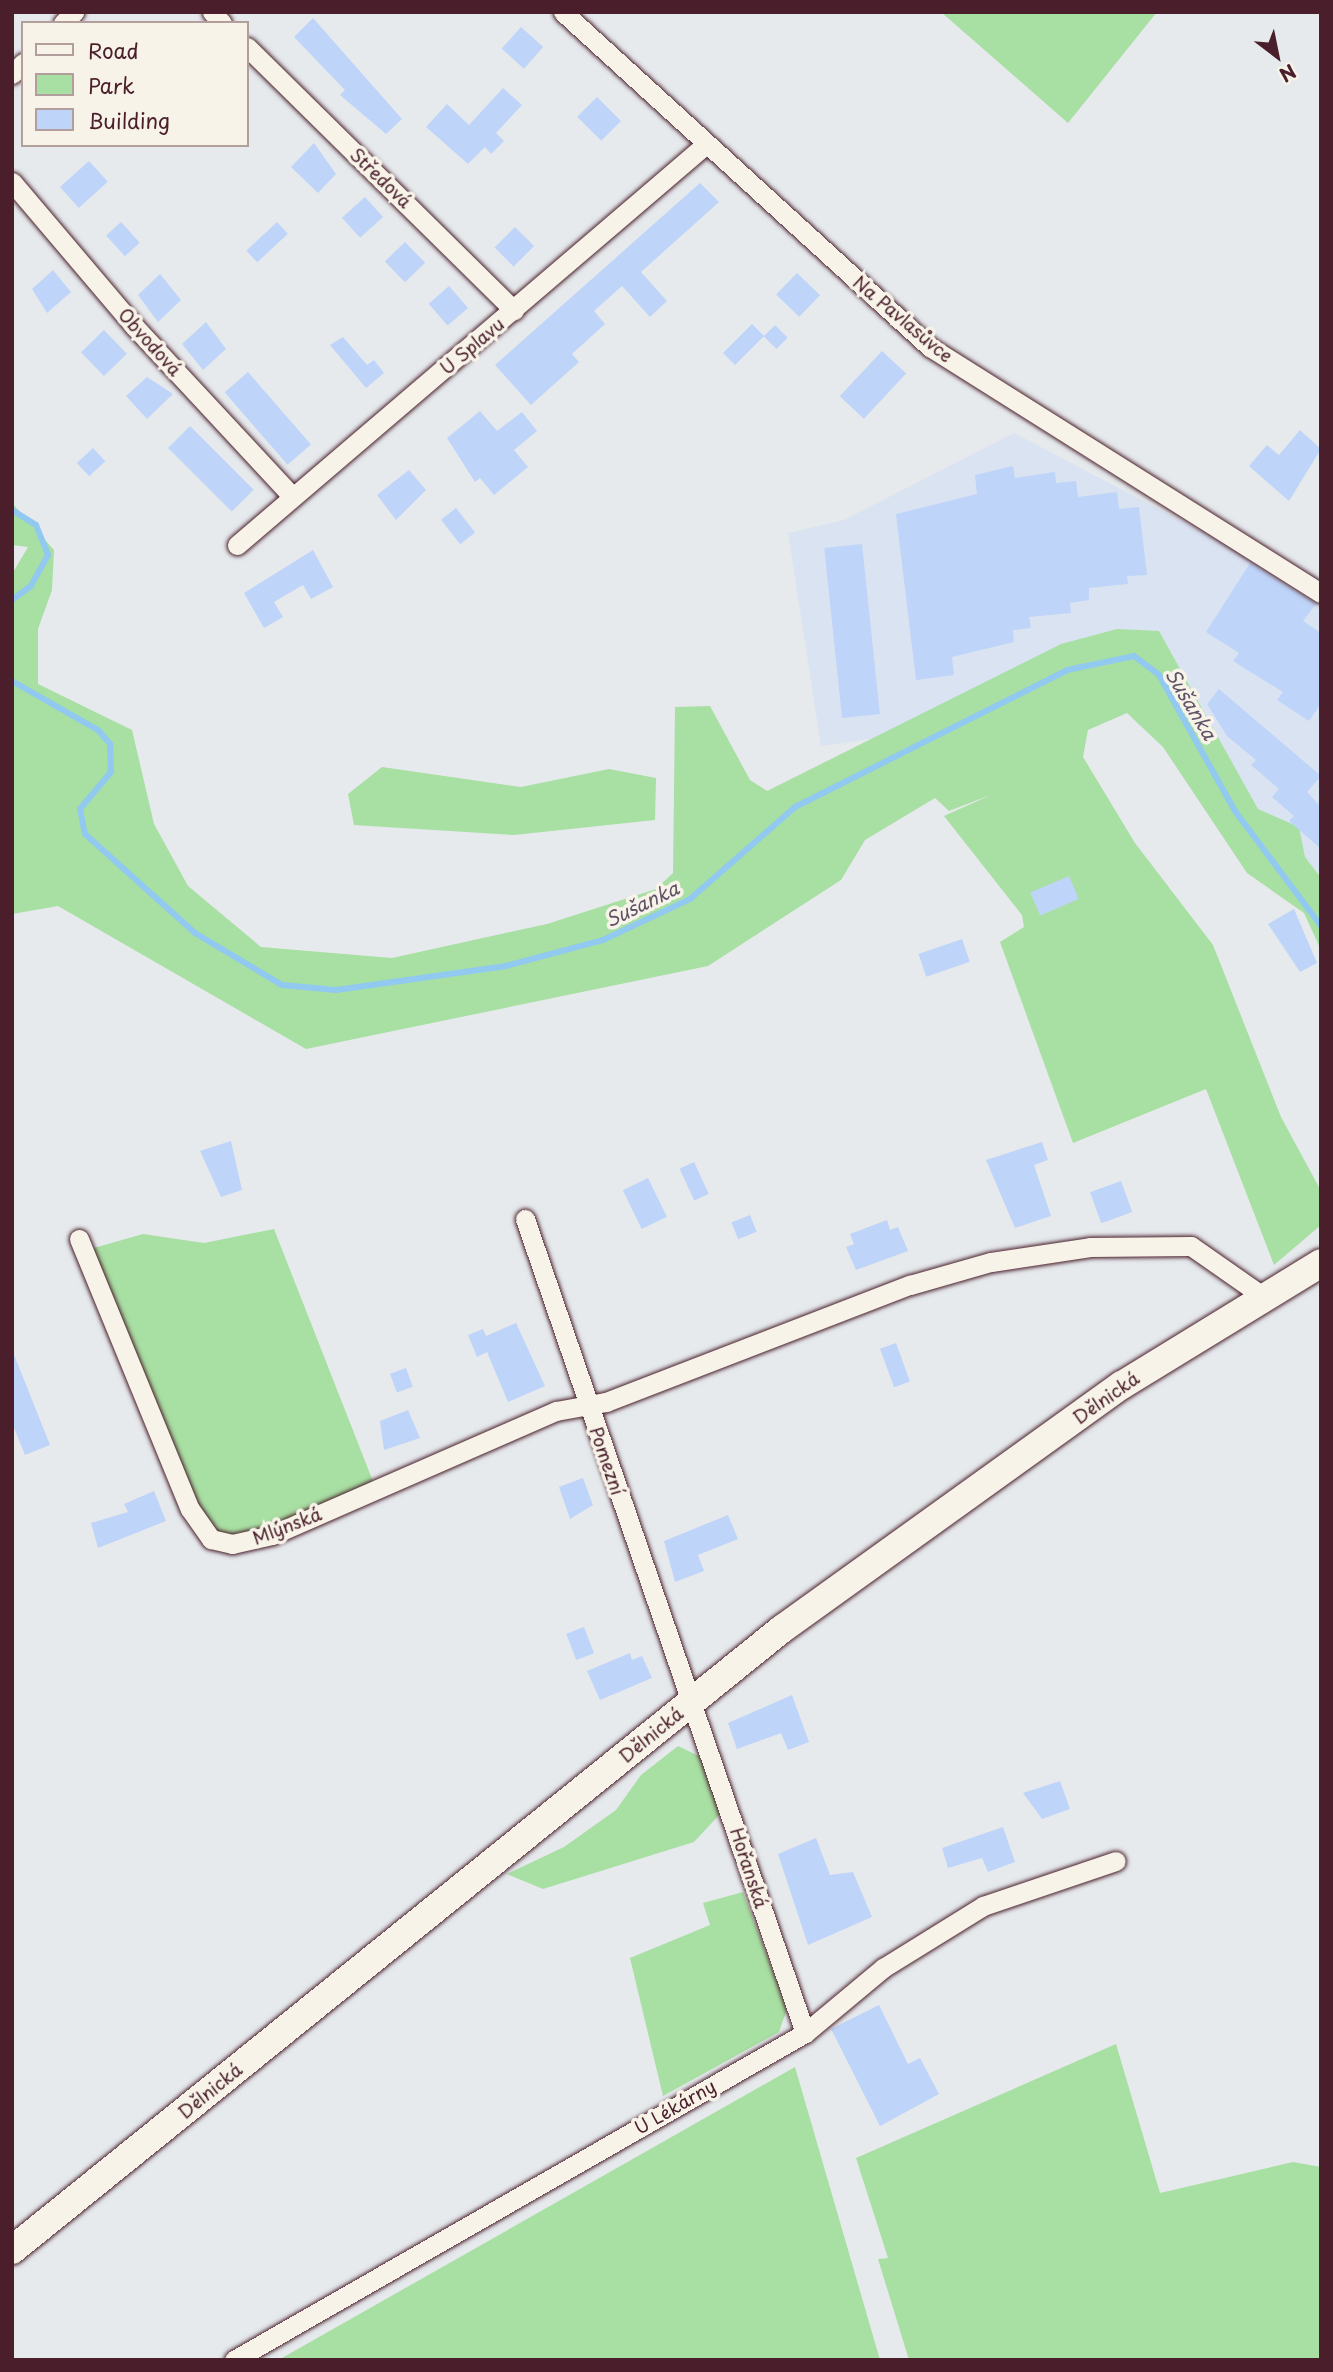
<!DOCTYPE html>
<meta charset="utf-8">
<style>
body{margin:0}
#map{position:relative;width:1333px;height:2372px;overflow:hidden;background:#e6eaed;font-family:"Playpen Sans",sans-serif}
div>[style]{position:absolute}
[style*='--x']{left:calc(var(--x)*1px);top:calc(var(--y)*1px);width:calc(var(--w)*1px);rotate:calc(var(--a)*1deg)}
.built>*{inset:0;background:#dae3f1}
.green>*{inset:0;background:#a8dfa3}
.stream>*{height:6px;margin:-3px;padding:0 3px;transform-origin:3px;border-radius:3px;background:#91c9f0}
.building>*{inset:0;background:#bfd4f9;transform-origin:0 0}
.roads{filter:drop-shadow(0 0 2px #4a1f2b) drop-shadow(0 0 2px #4a1f2b)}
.minor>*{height:19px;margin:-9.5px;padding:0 9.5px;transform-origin:9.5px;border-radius:9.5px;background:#f7f3e8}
.secondary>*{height:28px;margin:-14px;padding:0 14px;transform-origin:14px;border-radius:14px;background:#f7f3e8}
span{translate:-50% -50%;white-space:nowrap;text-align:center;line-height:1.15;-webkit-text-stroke:7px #f7f3e8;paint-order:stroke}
.street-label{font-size:18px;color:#4a1f2b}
.water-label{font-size:19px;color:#5f5266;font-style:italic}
.frame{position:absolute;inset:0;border:14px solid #4a1f2b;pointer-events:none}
.legend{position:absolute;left:21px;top:21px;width:228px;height:126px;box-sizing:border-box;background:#f7f3e8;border:2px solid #b29e9c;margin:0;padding:9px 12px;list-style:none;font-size:21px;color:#4a1f2b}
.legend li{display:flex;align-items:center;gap:14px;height:35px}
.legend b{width:35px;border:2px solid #b29e9c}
.north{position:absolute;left:1242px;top:21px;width:70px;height:70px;-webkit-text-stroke:5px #f7f3e8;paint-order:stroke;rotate:148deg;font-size:19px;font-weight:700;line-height:28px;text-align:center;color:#4a1f2b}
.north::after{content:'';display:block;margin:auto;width:24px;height:32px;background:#4a1f2b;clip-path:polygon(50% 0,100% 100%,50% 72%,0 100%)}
</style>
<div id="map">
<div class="built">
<div style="clip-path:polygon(1014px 433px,1250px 557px,1321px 604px,1321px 879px,1305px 857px,1299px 827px,1258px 809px,1159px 631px,1061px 644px,876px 738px,821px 746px,788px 533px,844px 520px)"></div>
</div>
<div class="green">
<div style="clip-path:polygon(941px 12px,1157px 12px,1068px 123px)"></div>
<div style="clip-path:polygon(12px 503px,54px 550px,52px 590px,38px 629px,38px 684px,132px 730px,154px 824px,188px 886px,261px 947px,392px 958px,547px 924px,656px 889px,673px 873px,675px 707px,710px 706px,750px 780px,767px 791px,1061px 644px,1117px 629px,1159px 631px,1258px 809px,1299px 827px,1305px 857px,1321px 878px,1321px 950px,1304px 913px,1247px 873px,1163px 747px,1127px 713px,1088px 730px,1083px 757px,1135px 843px,1213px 945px,1281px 1117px,1321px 1191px,1321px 1225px,1274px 1265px,1206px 1089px,1073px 1143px,1000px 942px,1024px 927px,1022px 915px,944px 816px,993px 794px,949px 811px,935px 798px,865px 840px,841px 880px,708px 966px,306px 1049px,58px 906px,12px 914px,12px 574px,28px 547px,12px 545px)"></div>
<div style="clip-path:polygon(382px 767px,521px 787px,609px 769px,656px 778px,655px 820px,514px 835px,354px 825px,348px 794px)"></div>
<div style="clip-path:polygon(274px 1229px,376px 1489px,272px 1535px,211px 1539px,87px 1268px,94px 1248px,143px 1234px,204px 1243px)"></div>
<div style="clip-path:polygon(678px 1746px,703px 1758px,721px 1813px,694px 1842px,543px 1889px,507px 1874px,564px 1847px,616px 1810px,641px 1775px)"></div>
<div style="clip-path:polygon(743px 1892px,787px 2009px,779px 2032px,663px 2096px,630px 1958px,710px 1925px,703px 1903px)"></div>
<div style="clip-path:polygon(1116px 2044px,1160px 2193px,1293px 2162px,1321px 2167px,1321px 2360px,909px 2360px,878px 2259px,888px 2258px,856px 2158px)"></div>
<div style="clip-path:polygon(795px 2067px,880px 2360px,280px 2360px,282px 2358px)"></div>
</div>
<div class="stream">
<div style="--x:12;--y:510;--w:28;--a:32"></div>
<div style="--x:36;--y:525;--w:32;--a:68"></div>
<div style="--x:48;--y:555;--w:35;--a:119"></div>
<div style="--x:31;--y:586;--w:24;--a:144"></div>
<div style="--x:12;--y:681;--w:99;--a:29.7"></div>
<div style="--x:98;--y:730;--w:18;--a:49"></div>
<div style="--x:110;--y:744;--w:28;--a:88"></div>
<div style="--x:111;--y:772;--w:48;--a:130"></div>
<div style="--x:80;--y:809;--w:25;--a:79"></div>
<div style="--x:85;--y:834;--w:148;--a:42"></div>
<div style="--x:195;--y:933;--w:101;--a:30.9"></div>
<div style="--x:282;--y:985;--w:54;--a:5.3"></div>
<div style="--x:336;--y:990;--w:172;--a:-8"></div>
<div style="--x:506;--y:966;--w:100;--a:-15"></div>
<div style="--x:603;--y:940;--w:96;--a:-25.2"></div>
<div style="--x:690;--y:899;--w:140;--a:-41.2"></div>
<div style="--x:795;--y:807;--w:305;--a:-26.7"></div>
<div style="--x:1067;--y:670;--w:68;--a:-11.8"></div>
<div style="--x:1134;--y:656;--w:31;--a:37"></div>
<div style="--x:1159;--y:675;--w:156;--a:60.8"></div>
<div style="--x:1235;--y:811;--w:144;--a:53.2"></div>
</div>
<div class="building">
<div style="clip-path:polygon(313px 18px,402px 119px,386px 134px,340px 95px,345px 90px,294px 37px)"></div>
<div style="left:521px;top:27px;width:30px;height:29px;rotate:42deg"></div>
<div style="clip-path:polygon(503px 88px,522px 105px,496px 133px,504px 141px,491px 154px,485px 147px,468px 164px,426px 127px,447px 104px,469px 125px)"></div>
<div style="left:597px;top:97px;width:34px;height:28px;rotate:45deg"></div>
<div style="clip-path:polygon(314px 143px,336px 174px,318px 193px,291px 167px)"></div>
<div style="left:89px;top:161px;width:28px;height:39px;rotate:48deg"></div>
<div style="clip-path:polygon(700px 183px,719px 202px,641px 272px,667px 301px,650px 317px,622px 286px,594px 311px,605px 324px,572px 354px,579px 362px,531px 405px,495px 365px)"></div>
<div style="left:365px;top:197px;width:27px;height:31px;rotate:48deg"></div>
<div style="left:121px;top:222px;width:28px;height:20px;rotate:48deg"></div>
<div style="left:277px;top:222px;width:16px;height:42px;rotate:47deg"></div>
<div style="left:515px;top:227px;width:27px;height:29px;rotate:45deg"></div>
<div style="left:405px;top:242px;width:29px;height:28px;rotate:46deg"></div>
<div style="clip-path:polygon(53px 270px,71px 292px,47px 313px,32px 289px)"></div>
<div style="left:797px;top:273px;width:32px;height:30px;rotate:44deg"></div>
<div style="clip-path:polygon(160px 274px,181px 300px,158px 322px,138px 295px)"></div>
<div style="left:449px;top:286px;width:29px;height:27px;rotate:49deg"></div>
<div style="clip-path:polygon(206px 322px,226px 349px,203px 370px,182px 344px)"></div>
<div style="left:752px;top:324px;width:17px;height:41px;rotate:45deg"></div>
<div style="left:775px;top:325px;width:18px;height:16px;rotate:45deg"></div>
<div style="left:104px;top:330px;width:33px;height:32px;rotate:46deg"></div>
<div style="clip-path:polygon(343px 337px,367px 365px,374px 360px,384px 373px,366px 388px,330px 345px)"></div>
<div style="left:882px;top:351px;width:33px;height:62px;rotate:43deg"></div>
<div style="left:248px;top:372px;width:96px;height:31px;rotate:49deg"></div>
<div style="clip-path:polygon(147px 377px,173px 394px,147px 419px,126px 396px)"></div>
<div style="clip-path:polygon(480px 411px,497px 431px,522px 412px,537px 431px,514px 450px,528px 467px,494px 495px,480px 478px,475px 482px,447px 438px)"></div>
<div style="left:190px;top:426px;width:90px;height:31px;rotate:45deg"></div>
<div style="clip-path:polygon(1300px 430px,1321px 449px,1289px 501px,1249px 466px,1267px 445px,1279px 455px)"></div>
<div style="left:93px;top:448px;width:18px;height:22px;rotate:47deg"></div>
<div style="clip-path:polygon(1013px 466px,1015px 478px,1055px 472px,1056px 483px,1076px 481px,1078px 497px,1117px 492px,1119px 509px,1139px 507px,1147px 575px,1127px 576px,1128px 584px,1089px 588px,1089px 600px,1070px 603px,1071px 613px,1029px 617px,1031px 628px,1013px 630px,1014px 642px,952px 657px,954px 675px,916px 680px,896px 514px,977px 494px,975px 475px)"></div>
<div style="clip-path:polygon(409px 470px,426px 490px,396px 520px,377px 495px)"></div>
<div style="left:456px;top:508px;width:31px;height:19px;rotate:52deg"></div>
<div style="left:862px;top:544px;width:171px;height:38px;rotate:84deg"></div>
<div style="clip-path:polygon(313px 550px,333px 587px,311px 599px,303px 585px,274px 602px,283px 617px,264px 628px,244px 593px)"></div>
<div style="clip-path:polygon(1250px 563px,1316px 604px,1303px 621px,1321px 633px,1321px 703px,1309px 721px,1277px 700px,1283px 692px,1233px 661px,1239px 653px,1206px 632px)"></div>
<div style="clip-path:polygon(1219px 689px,1321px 776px,1307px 792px,1321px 807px,1321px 849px,1289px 821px,1294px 816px,1272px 797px,1279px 789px,1251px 765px,1256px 760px,1227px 736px,1207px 704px)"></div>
<div style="left:1069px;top:876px;width:25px;height:42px;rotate:67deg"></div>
<div style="clip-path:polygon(1294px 909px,1317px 963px,1300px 972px,1268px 924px)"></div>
<div style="left:962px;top:939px;width:24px;height:46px;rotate:71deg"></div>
<div style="clip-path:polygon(231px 1141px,242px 1190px,221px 1197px,200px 1151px)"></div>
<div style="clip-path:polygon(1042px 1142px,1048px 1160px,1034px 1165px,1051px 1216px,1015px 1228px,986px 1160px)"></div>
<div style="left:694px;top:1162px;width:35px;height:16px;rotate:65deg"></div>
<div style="left:648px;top:1178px;width:43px;height:28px;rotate:64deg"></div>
<div style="left:1121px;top:1181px;width:33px;height:33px;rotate:70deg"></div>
<div style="left:750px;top:1215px;width:18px;height:20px;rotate:68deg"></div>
<div style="clip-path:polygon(887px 1220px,890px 1230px,898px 1227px,908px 1251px,856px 1270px,846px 1247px,854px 1244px,850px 1234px)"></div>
<div style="clip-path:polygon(516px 1323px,545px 1386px,508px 1402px,487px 1352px,477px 1357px,468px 1335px,483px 1329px,486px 1336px)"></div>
<div style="left:896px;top:1343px;width:41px;height:17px;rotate:70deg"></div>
<div style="clip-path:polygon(13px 1352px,50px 1445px,25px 1455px,12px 1423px)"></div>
<div style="left:406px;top:1368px;width:20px;height:17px;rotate:70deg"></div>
<div style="clip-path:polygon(408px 1410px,420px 1438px,384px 1450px,380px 1421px)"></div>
<div style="clip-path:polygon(583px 1478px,593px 1505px,570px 1519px,559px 1487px)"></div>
<div style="clip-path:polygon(154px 1491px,166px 1521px,98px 1548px,91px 1523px,128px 1512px,124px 1504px)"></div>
<div style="clip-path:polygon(728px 1515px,738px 1539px,698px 1555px,704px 1571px,675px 1582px,664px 1541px)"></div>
<div style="left:584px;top:1627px;width:28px;height:19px;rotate:69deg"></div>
<div style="clip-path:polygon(630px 1653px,632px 1660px,642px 1656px,652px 1678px,600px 1700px,587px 1671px)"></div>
<div style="clip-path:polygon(792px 1695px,809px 1742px,788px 1750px,781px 1733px,737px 1749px,728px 1723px)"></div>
<div style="clip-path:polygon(1060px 1781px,1070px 1809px,1042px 1819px,1023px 1793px)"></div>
<div style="clip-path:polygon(1003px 1827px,1015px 1862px,988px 1872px,982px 1858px,948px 1868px,942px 1848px)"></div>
<div style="clip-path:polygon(816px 1838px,830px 1875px,853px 1872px,872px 1917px,808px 1945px,778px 1854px)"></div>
<div style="clip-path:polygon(879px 2005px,908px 2064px,920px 2058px,939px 2094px,880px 2126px,831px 2029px)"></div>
</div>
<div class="roads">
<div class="minor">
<div style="--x:212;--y:12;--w:15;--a:48"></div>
<div style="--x:563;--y:12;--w:497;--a:42.4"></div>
<div style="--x:930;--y:347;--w:462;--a:32.2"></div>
<div style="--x:63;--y:23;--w:16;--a:-45"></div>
<div style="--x:247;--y:47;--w:375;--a:44.6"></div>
<div style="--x:12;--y:74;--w:16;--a:-45"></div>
<div style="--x:12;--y:182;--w:189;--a:49.7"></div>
<div style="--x:134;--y:326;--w:233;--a:47.1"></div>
<div style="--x:237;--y:545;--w:616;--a:-40.52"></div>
<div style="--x:525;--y:1219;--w:861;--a:71.02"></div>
<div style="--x:79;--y:1239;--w:292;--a:67.7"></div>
<div style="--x:190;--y:1509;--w:37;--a:55"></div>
<div style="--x:211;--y:1539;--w:22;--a:13"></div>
<div style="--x:232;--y:1544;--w:41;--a:-12.7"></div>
<div style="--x:272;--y:1535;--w:310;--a:-23.6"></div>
<div style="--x:556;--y:1411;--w:51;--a:-10.2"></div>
<div style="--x:606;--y:1402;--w:326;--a:-21.1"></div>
<div style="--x:910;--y:1285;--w:84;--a:-15.9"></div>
<div style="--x:991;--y:1262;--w:100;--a:-8.6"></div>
<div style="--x:1090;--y:1247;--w:101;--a:-0.6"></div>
<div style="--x:1191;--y:1246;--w:89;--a:34.9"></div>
<div style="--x:234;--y:2360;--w:658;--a:-29.8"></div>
<div style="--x:805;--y:2033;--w:102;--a:-39.8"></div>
<div style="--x:883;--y:1968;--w:118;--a:-31.8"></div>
<div style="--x:983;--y:1906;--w:140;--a:-18.7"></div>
</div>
<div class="secondary">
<div style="--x:12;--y:2250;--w:989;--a:-38.89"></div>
<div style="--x:782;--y:1629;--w:418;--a:-35.7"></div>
<div style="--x:1122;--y:1385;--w:233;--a:-31.5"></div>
</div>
</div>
<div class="street-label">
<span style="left:381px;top:178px;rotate:44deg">Středová</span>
<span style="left:903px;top:319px;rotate:40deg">Na Pavlasůvce</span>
<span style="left:150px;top:342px;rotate:48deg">Obvodová</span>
<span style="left:472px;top:346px;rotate:-40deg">U Splavu</span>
<span style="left:1106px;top:1398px;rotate:-35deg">Dělnická</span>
<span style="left:607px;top:1461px;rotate:71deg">Pomezní</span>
<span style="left:287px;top:1526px;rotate:-21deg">Mlýnská</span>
<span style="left:651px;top:1735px;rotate:-39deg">Dělnická</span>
<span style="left:749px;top:1868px;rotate:72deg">Hořanská</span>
<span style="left:210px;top:2091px;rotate:-39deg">Dělnická</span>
<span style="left:675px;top:2107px;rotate:-30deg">U Lékárny</span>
</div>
<div class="water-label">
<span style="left:1191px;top:704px;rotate:59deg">Sušanka</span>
<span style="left:642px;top:904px;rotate:-26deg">Sušanka</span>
</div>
<div class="frame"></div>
<ul class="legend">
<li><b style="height:9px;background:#f7f3e8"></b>Road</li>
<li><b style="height:19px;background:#a8dfa3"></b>Park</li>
<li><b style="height:19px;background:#bfd4f9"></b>Building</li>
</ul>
<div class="north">N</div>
</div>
